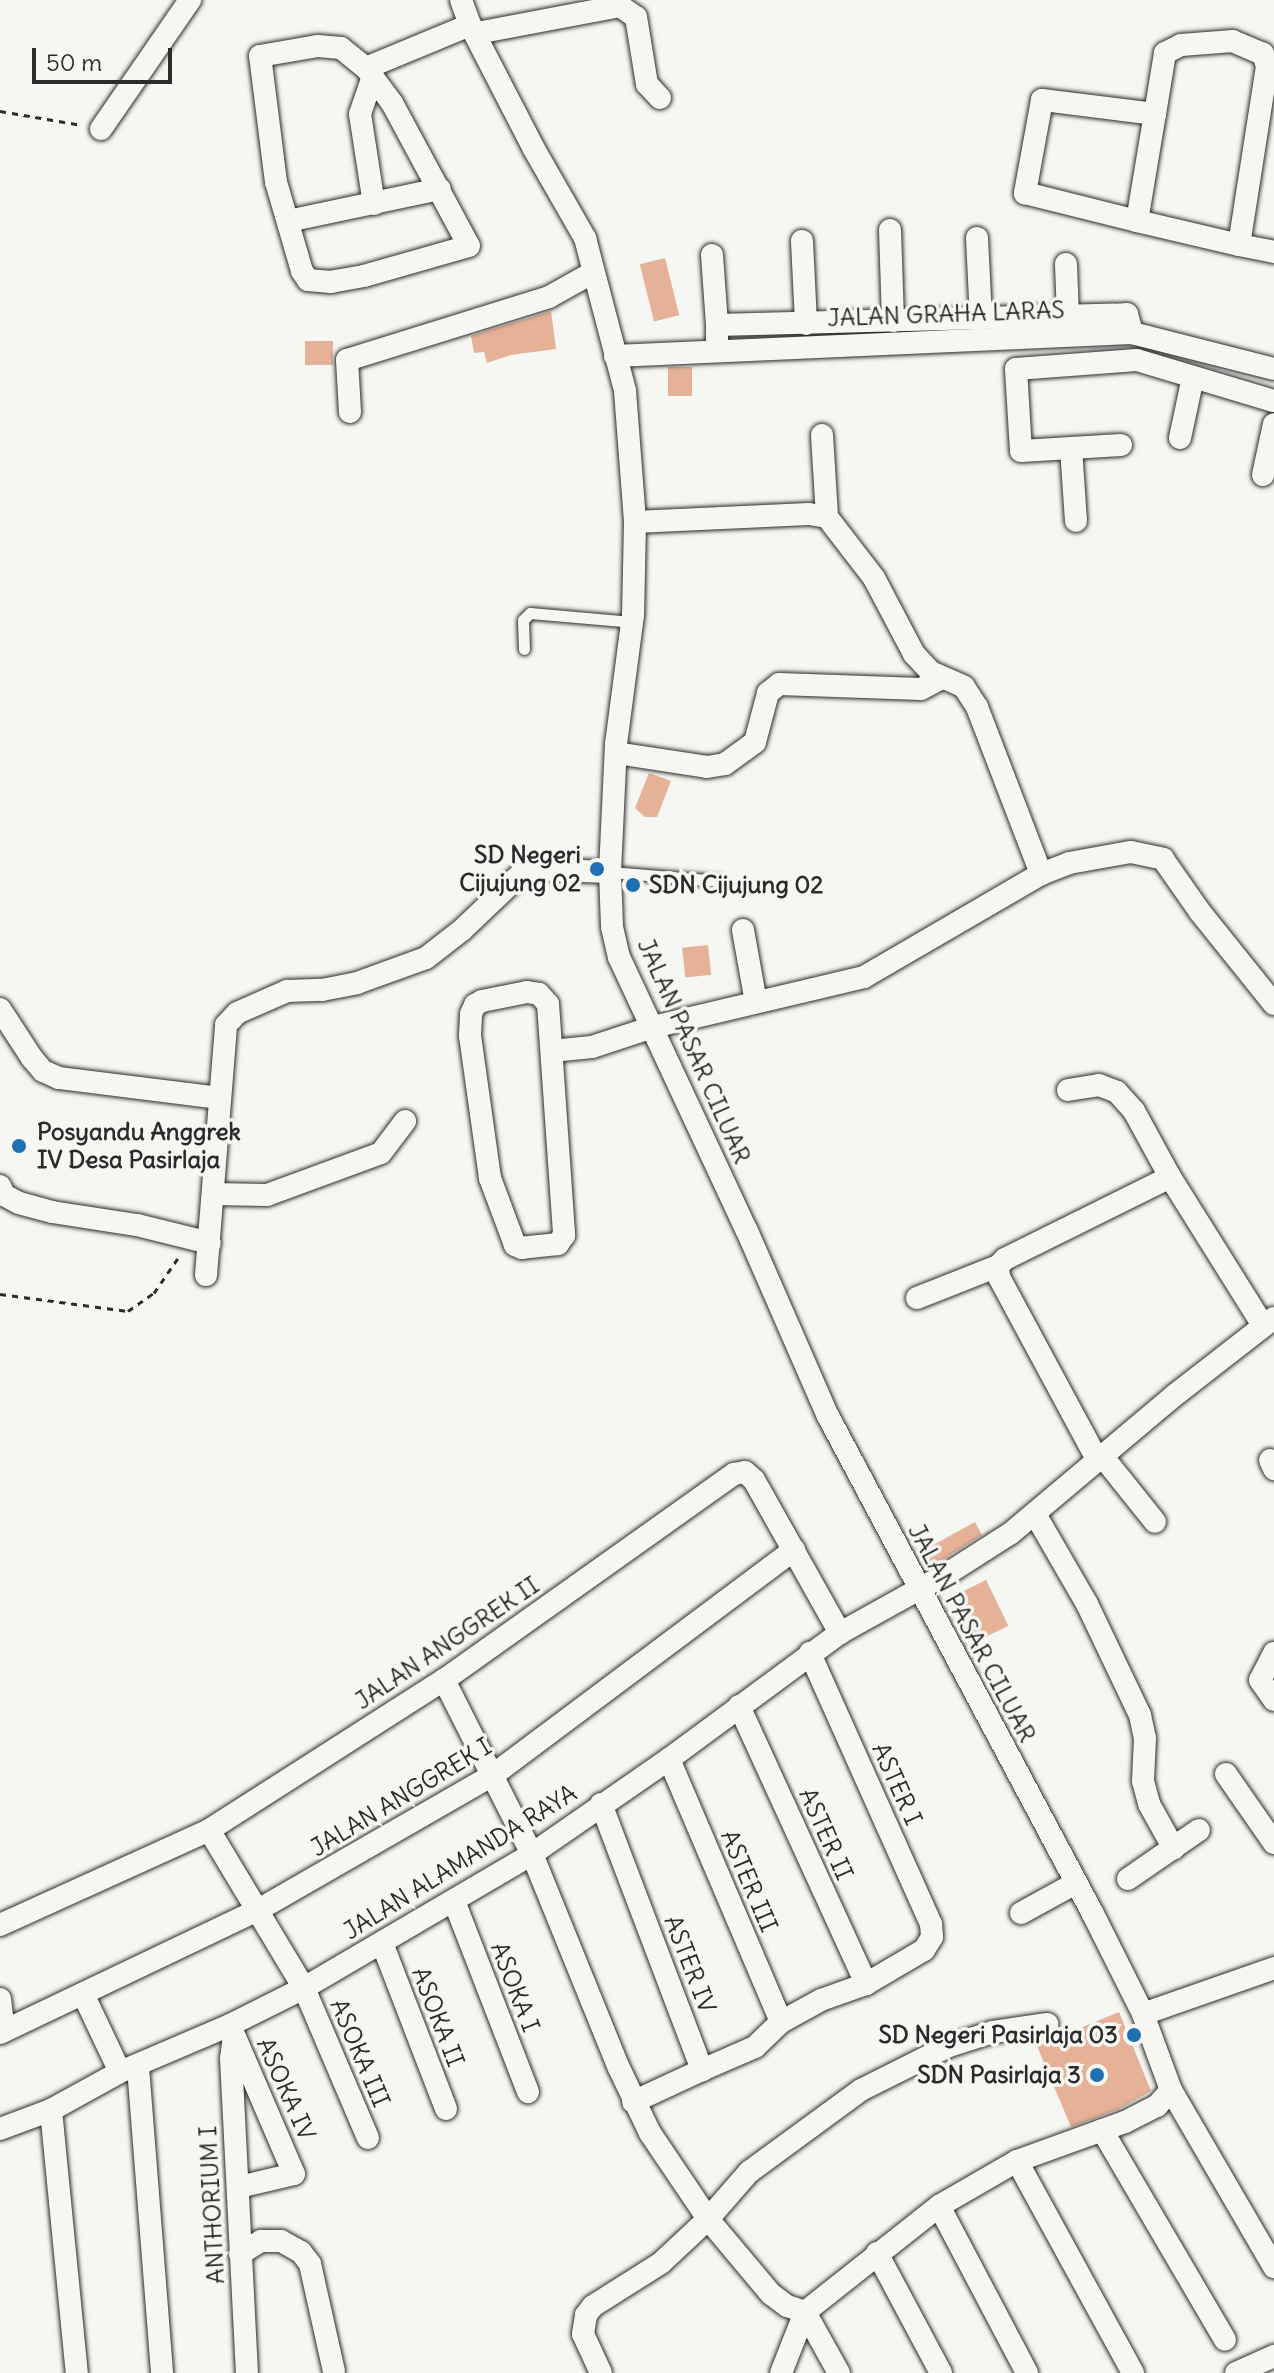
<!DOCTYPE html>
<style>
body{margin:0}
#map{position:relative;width:1274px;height:2373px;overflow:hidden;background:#f6f6f2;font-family:Delius,sans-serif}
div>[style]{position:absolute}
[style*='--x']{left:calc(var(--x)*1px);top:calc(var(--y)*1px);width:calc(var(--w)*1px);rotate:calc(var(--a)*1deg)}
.building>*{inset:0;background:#e5b197;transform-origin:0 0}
.path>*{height:3px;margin-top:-1.5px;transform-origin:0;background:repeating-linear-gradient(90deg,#2b2b2b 0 6px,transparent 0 12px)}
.roads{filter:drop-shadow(0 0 2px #2b2b2b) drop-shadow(0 0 2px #2b2b2b)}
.service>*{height:11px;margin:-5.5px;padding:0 5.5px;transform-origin:5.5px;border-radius:5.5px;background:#f6f6f2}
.minor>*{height:22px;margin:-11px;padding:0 11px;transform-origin:11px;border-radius:11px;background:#f6f6f2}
.dots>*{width:22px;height:22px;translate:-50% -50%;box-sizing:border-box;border:4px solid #f6f6f2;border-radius:50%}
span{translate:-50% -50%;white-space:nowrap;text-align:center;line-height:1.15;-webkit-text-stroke:7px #f6f6f2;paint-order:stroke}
.street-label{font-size:24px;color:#2b2b2b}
.poi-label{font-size:24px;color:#2b2b2b;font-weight:700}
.right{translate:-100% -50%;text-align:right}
.left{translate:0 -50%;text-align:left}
.scale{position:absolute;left:32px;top:48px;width:140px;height:36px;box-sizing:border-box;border:4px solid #2b2b2b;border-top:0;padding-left:10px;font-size:24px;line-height:28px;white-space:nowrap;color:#2b2b2b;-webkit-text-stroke:6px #f6f6f2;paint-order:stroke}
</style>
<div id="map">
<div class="building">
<div style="left:665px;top:258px;width:59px;height:26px;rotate:76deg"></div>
<div style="clip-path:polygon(551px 311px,556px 349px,511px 355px,487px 363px,484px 352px,474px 353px,471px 336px)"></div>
<div style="left:333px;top:341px;width:24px;height:28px;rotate:90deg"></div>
<div style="left:692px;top:367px;width:29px;height:24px;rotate:90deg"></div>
<div style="clip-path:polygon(649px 773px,671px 781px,657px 817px,645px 817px,635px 808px)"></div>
<div style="left:708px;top:945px;width:30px;height:26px;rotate:84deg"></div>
<div style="clip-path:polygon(975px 1522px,982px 1535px,926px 1570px,917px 1554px)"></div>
<div style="left:986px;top:1580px;width:51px;height:38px;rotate:64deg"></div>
<div style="clip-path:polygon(1119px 2012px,1151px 2091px,1119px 2109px,1071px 2127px,1037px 2046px)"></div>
</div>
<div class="path">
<div style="--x:0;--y:111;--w:83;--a:9.7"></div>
<div style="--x:0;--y:1294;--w:129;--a:7.6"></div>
<div style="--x:128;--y:1311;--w:32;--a:-35"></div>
<div style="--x:154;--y:1293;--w:42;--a:-55.6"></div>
</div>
<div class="roads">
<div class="service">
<div style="--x:524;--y:649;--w:29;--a:-92"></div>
<div style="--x:523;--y:620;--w:10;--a:-45"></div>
<div style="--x:530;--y:613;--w:102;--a:5"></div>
<div style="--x:610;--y:872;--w:110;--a:4.7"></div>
</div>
<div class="minor">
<div style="--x:461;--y:0;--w:27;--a:70"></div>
<div style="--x:470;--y:25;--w:140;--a:62.7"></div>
<div style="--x:534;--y:149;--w:103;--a:60.2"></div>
<div style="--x:585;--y:238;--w:158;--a:75.3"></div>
<div style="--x:625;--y:391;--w:131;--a:85.6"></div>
<div style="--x:635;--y:522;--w:93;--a:91.2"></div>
<div style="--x:633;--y:615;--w:130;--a:97.5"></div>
<div style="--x:616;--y:744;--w:128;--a:92.7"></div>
<div style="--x:610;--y:872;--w:55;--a:87.9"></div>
<div style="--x:612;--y:927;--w:31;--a:77"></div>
<div style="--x:619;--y:957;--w:302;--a:65"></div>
<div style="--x:747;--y:1231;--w:202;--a:66.4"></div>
<div style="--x:828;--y:1416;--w:562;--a:61.98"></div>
<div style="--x:1092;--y:1912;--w:114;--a:63.4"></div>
<div style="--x:1143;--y:2014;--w:81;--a:69.8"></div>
<div style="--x:1171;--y:2090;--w:205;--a:59.8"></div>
<div style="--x:477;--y:33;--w:146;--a:-10.7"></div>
<div style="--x:620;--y:6;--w:19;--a:35"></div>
<div style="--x:636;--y:17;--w:68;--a:80.7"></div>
<div style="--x:647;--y:84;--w:19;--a:47"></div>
<div style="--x:318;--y:46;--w:23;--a:5"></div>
<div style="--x:341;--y:48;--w:32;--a:39"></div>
<div style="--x:366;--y:68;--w:44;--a:53.4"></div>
<div style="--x:392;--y:103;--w:162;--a:61.7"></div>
<div style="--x:469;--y:246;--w:109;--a:164.1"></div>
<div style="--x:364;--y:276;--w:34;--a:170"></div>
<div style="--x:331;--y:282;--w:23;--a:-175"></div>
<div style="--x:308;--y:280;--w:11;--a:-124"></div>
<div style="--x:302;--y:271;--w:93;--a:-106.3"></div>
<div style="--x:276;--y:182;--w:127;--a:-97.2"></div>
<div style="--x:260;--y:56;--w:59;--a:-9.8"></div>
<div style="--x:366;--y:68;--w:113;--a:-22.5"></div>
<div style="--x:372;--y:79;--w:37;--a:109"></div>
<div style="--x:360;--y:114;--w:91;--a:81.2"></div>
<div style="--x:101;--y:129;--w:157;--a:-55.4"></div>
<div style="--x:288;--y:221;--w:155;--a:-11.9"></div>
<div style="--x:1137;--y:221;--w:109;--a:-80.5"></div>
<div style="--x:890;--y:230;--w:91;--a:88.1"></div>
<div style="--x:977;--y:238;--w:81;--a:87.2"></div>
<div style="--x:802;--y:241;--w:83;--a:87.2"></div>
<div style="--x:1239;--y:245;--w:181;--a:-81.1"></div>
<div style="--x:1267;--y:66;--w:13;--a:-108"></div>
<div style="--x:1263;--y:54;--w:33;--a:-157"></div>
<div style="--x:1233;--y:41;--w:52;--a:175.6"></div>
<div style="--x:1181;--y:45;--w:18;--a:153"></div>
<div style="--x:1165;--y:53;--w:62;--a:99.3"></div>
<div style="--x:1155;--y:114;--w:114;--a:-172.9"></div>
<div style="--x:1042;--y:100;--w:95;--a:100.4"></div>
<div style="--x:1025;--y:193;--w:115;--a:14"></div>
<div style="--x:1137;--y:221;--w:105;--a:13.2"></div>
<div style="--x:1239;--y:245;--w:36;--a:11"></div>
<div style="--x:712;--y:255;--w:70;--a:85.9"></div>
<div style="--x:1066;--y:264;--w:52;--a:87.8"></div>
<div style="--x:717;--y:350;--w:25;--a:-90"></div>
<div style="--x:717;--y:325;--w:410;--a:-1.5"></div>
<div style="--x:1127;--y:314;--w:20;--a:75"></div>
<div style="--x:615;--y:356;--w:518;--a:-2.55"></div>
<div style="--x:1132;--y:333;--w:146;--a:14.2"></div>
<div style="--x:350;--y:412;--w:52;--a:-93.3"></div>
<div style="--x:347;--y:360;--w:212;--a:-17.3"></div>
<div style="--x:549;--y:297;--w:51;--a:-29.1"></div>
<div style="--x:822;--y:435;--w:82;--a:86.5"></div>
<div style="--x:1180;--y:438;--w:62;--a:-78"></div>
<div style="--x:1121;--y:445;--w:100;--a:176.6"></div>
<div style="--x:1021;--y:451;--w:82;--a:-93.5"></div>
<div style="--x:1016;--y:369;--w:121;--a:-4.3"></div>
<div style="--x:1137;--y:360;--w:143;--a:16.7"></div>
<div style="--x:1071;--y:448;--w:73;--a:86.1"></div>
<div style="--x:1263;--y:475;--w:52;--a:-77.8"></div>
<div style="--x:635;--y:522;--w:174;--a:-2.6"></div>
<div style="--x:809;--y:514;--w:18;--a:9"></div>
<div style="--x:827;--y:517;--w:77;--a:52.4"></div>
<div style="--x:874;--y:578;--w:86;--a:62.2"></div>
<div style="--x:914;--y:654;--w:25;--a:47"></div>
<div style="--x:931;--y:672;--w:36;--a:24"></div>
<div style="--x:964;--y:687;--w:24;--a:57"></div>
<div style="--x:977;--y:707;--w:179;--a:69"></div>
<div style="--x:616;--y:753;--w:92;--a:8.7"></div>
<div style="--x:707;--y:767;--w:18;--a:-9"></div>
<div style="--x:725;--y:764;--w:37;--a:-36"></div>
<div style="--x:755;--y:742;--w:51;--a:-75.1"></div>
<div style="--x:768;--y:693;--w:14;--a:-39"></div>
<div style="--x:779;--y:684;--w:142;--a:2"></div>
<div style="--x:921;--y:689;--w:24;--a:-28"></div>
<div style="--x:743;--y:930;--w:73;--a:79.8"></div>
<div style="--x:527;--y:992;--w:12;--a:9"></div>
<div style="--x:539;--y:994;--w:13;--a:48"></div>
<div style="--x:548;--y:1004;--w:232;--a:86"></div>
<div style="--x:564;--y:1235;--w:11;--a:124"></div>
<div style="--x:558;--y:1244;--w:36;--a:174"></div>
<div style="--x:522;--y:1248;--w:8;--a:-157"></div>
<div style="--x:515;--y:1245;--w:72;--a:-110.5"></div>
<div style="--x:490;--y:1178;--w:144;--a:-98"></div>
<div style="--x:470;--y:1035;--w:21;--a:-87"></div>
<div style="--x:471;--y:1014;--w:10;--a:-66"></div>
<div style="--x:475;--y:1005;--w:8;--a:-30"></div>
<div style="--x:482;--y:1001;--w:46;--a:-11.3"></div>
<div style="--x:0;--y:1009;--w:59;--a:56.9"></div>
<div style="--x:32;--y:1058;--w:17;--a:50"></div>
<div style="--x:43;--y:1071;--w:17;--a:24"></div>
<div style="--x:59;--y:1078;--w:161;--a:7.1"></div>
<div style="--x:552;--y:1051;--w:40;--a:-5.7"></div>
<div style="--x:592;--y:1047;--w:64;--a:-18.2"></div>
<div style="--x:653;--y:1027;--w:217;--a:-13.3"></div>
<div style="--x:864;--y:977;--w:205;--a:-30.2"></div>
<div style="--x:1041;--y:874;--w:30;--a:-21"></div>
<div style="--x:1069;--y:863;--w:63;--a:-10.1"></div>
<div style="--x:1131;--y:852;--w:33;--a:12"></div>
<div style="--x:1163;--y:859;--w:65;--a:55.1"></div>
<div style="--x:1200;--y:912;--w:118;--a:51.2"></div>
<div style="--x:1068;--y:1090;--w:31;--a:-9"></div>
<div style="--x:1099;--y:1085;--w:19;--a:21"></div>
<div style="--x:1117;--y:1092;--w:25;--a:48"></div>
<div style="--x:1134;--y:1111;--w:75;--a:61.4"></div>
<div style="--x:1170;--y:1177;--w:175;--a:57.9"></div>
<div style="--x:0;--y:1186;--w:10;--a:66"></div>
<div style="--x:4;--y:1195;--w:17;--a:28"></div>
<div style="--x:19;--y:1203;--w:34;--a:15"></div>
<div style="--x:52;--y:1212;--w:86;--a:8.7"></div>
<div style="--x:137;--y:1225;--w:75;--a:13.9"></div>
<div style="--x:213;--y:1194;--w:54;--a:1.1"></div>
<div style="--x:267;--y:1195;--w:121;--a:-20.2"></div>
<div style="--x:381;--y:1153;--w:40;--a:-53"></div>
<div style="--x:206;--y:1275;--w:251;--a:-85.4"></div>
<div style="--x:226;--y:1025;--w:16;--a:-47"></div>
<div style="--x:237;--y:1013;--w:55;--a:-23.7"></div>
<div style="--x:287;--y:991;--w:35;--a:-2"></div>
<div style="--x:322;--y:990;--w:36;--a:-11"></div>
<div style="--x:357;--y:983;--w:73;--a:-19.9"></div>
<div style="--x:426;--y:958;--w:46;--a:-37.9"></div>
<div style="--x:462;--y:930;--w:88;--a:-43.6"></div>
<div style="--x:526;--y:869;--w:84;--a:2"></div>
<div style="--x:917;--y:1298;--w:87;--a:-21.6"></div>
<div style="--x:1103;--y:1457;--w:83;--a:51.3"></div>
<div style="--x:1270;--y:1460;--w:10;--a:66"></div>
<div style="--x:1098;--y:1461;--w:209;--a:-118.3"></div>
<div style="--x:999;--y:1277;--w:11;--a:-95"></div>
<div style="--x:998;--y:1266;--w:10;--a:-45"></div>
<div style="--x:1005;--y:1259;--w:184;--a:-26.4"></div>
<div style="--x:1035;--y:1514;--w:104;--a:60"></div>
<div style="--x:1087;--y:1604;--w:123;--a:64.5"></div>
<div style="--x:1140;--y:1715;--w:24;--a:78"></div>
<div style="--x:1145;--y:1738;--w:43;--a:92.7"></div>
<div style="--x:1143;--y:1781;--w:24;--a:75"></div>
<div style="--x:1149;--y:1804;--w:51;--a:60.9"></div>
<div style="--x:1274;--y:1653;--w:30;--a:117"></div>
<div style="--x:1260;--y:1680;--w:24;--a:55"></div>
<div style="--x:444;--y:1680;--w:195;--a:63.2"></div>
<div style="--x:532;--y:1854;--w:231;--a:67.9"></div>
<div style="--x:619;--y:2068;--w:72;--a:64.5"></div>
<div style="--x:650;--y:2133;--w:104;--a:56"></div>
<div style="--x:708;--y:2219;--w:98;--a:50"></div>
<div style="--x:771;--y:2294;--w:20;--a:37"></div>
<div style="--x:787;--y:2306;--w:19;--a:18"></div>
<div style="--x:739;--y:1706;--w:306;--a:65.4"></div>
<div style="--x:669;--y:1759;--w:286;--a:66.9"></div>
<div style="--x:1226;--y:1774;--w:84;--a:55.2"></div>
<div style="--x:601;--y:1804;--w:285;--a:69.2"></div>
<div style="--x:702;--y:2070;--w:76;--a:155.1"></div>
<div style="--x:209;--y:1830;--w:184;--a:59"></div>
<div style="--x:304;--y:1988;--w:163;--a:66.9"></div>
<div style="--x:1128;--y:1879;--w:86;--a:-34.6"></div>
<div style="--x:454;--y:1901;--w:205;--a:68.8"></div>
<div style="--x:1021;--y:1913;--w:60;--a:-28.7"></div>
<div style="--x:0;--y:1925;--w:230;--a:-24.4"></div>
<div style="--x:209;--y:1830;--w:279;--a:-32.6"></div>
<div style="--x:444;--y:1680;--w:356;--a:-35.4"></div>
<div style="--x:734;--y:1474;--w:11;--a:-10"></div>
<div style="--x:745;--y:1472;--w:12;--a:42"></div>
<div style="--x:754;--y:1480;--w:176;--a:60.7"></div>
<div style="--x:382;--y:1943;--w:178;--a:68.9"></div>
<div style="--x:83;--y:1994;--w:86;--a:64.6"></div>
<div style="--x:0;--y:1999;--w:32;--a:83"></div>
<div style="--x:1143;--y:2014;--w:139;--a:-19.3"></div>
<div style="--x:0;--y:2033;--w:286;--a:-25.5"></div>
<div style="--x:258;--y:1910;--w:271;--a:-29.9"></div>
<div style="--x:493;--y:1775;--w:376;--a:-36.8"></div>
<div style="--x:234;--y:2035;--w:23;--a:97"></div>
<div style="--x:231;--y:2058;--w:315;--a:87.1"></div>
<div style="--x:235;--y:2037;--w:149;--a:66.7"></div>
<div style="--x:294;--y:2174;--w:57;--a:166.7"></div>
<div style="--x:138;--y:2067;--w:307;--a:85.5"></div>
<div style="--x:702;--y:2070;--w:58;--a:-23.5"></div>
<div style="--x:755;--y:2047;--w:36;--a:-44"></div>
<div style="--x:781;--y:2022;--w:46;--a:-28.8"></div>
<div style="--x:821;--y:2000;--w:48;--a:-19.6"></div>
<div style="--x:866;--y:1984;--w:67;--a:-30.4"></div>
<div style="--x:924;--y:1950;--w:15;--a:-58"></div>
<div style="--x:932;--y:1937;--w:13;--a:-94"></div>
<div style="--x:931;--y:1924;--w:297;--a:-114.1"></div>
<div style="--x:51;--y:2110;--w:264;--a:84.4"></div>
<div style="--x:0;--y:2129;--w:54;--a:-20.4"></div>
<div style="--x:51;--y:2110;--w:79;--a:-28.8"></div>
<div style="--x:120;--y:2072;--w:120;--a:-23.1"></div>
<div style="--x:230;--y:2025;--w:83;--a:-26.6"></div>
<div style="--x:304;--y:1988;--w:264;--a:-30.4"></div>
<div style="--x:532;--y:1854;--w:167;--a:-34.7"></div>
<div style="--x:669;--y:1759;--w:212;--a:-36.4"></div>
<div style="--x:840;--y:1633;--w:126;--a:-29"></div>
<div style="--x:950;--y:1572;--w:72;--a:-32.6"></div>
<div style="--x:1011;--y:1533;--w:214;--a:-40.1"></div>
<div style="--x:1175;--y:1395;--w:125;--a:-37.9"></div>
<div style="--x:1102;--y:2130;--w:243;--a:59.6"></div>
<div style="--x:1017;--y:2161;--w:242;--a:61.3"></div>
<div style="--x:939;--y:2206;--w:189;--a:62.2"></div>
<div style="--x:877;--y:2253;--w:136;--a:61.9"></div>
<div style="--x:240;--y:2254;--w:25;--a:-32"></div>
<div style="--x:261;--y:2241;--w:20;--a:0"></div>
<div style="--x:281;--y:2241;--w:23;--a:29"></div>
<div style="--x:301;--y:2252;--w:15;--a:53"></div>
<div style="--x:310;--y:2264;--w:110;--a:77.4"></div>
<div style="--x:805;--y:2312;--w:70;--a:60.9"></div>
<div style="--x:601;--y:2373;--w:43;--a:-114.8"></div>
<div style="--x:583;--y:2334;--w:19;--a:-81"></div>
<div style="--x:586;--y:2315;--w:11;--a:-52"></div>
<div style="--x:593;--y:2306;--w:80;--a:-32.3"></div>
<div style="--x:661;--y:2263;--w:64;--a:-43.1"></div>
<div style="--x:708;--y:2219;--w:62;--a:-48.9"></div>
<div style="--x:749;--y:2172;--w:139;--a:-36.2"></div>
<div style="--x:861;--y:2090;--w:98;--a:-26.6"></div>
<div style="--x:949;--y:2046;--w:46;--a:-17.7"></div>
<div style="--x:993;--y:2032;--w:55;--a:-8.4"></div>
<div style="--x:781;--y:2373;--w:66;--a:-68.5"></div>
<div style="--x:805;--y:2312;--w:171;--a:-38.3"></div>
<div style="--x:939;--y:2206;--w:90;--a:-30"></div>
<div style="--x:1017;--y:2161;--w:115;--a:-19.9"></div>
<div style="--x:1125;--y:2122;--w:36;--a:-27"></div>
<div style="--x:1157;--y:2106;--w:21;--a:-49"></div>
<div style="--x:1236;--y:2373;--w:42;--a:-24.1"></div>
</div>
</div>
<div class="dots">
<div style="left:597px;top:869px;background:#1f6fb2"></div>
<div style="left:633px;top:885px;background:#1f6fb2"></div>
<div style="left:19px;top:1146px;background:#1f6fb2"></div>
<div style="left:1134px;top:2035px;background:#1f6fb2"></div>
<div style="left:1097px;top:2075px;background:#1f6fb2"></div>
</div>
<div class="street-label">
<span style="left:946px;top:314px;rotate:-2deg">JALAN GRAHA LARAS</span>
<span style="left:694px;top:1051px;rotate:66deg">JALAN PASAR CILUAR</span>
<span style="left:972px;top:1633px;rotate:62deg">JALAN PASAR CILUAR</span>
<span style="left:447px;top:1643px;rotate:-34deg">JALAN ANGGREK II</span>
<span style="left:897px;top:1784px;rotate:66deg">ASTER I</span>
<span style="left:401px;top:1797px;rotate:-31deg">JALAN ANGGREK I</span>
<span style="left:826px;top:1834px;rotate:66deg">ASTER II</span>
<span style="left:460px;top:1862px;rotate:-32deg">JALAN ALAMANDA RAYA</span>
<span style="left:749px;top:1881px;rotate:67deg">ASTER III</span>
<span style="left:690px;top:1964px;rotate:69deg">ASTER IV</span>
<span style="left:515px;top:1987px;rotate:69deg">ASOKA I</span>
<span style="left:438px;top:2017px;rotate:69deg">ASOKA II</span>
<span style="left:360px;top:2053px;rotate:67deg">ASOKA III</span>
<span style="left:286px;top:2089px;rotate:66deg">ASOKA IV</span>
<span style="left:212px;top:2205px;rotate:-93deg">ANTHORIUM I</span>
</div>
<div class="poi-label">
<span class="right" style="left:581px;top:869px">SD Negeri<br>Cijujung 02</span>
<span class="left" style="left:649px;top:885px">SDN Cijujung 02</span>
<span class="left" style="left:37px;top:1146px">Posyandu Anggrek<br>IV Desa Pasirlaja</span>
<span class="right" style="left:1118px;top:2035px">SD Negeri Pasirlaja 03</span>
<span class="right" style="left:1081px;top:2075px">SDN Pasirlaja 3</span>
</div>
<div class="scale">50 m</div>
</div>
